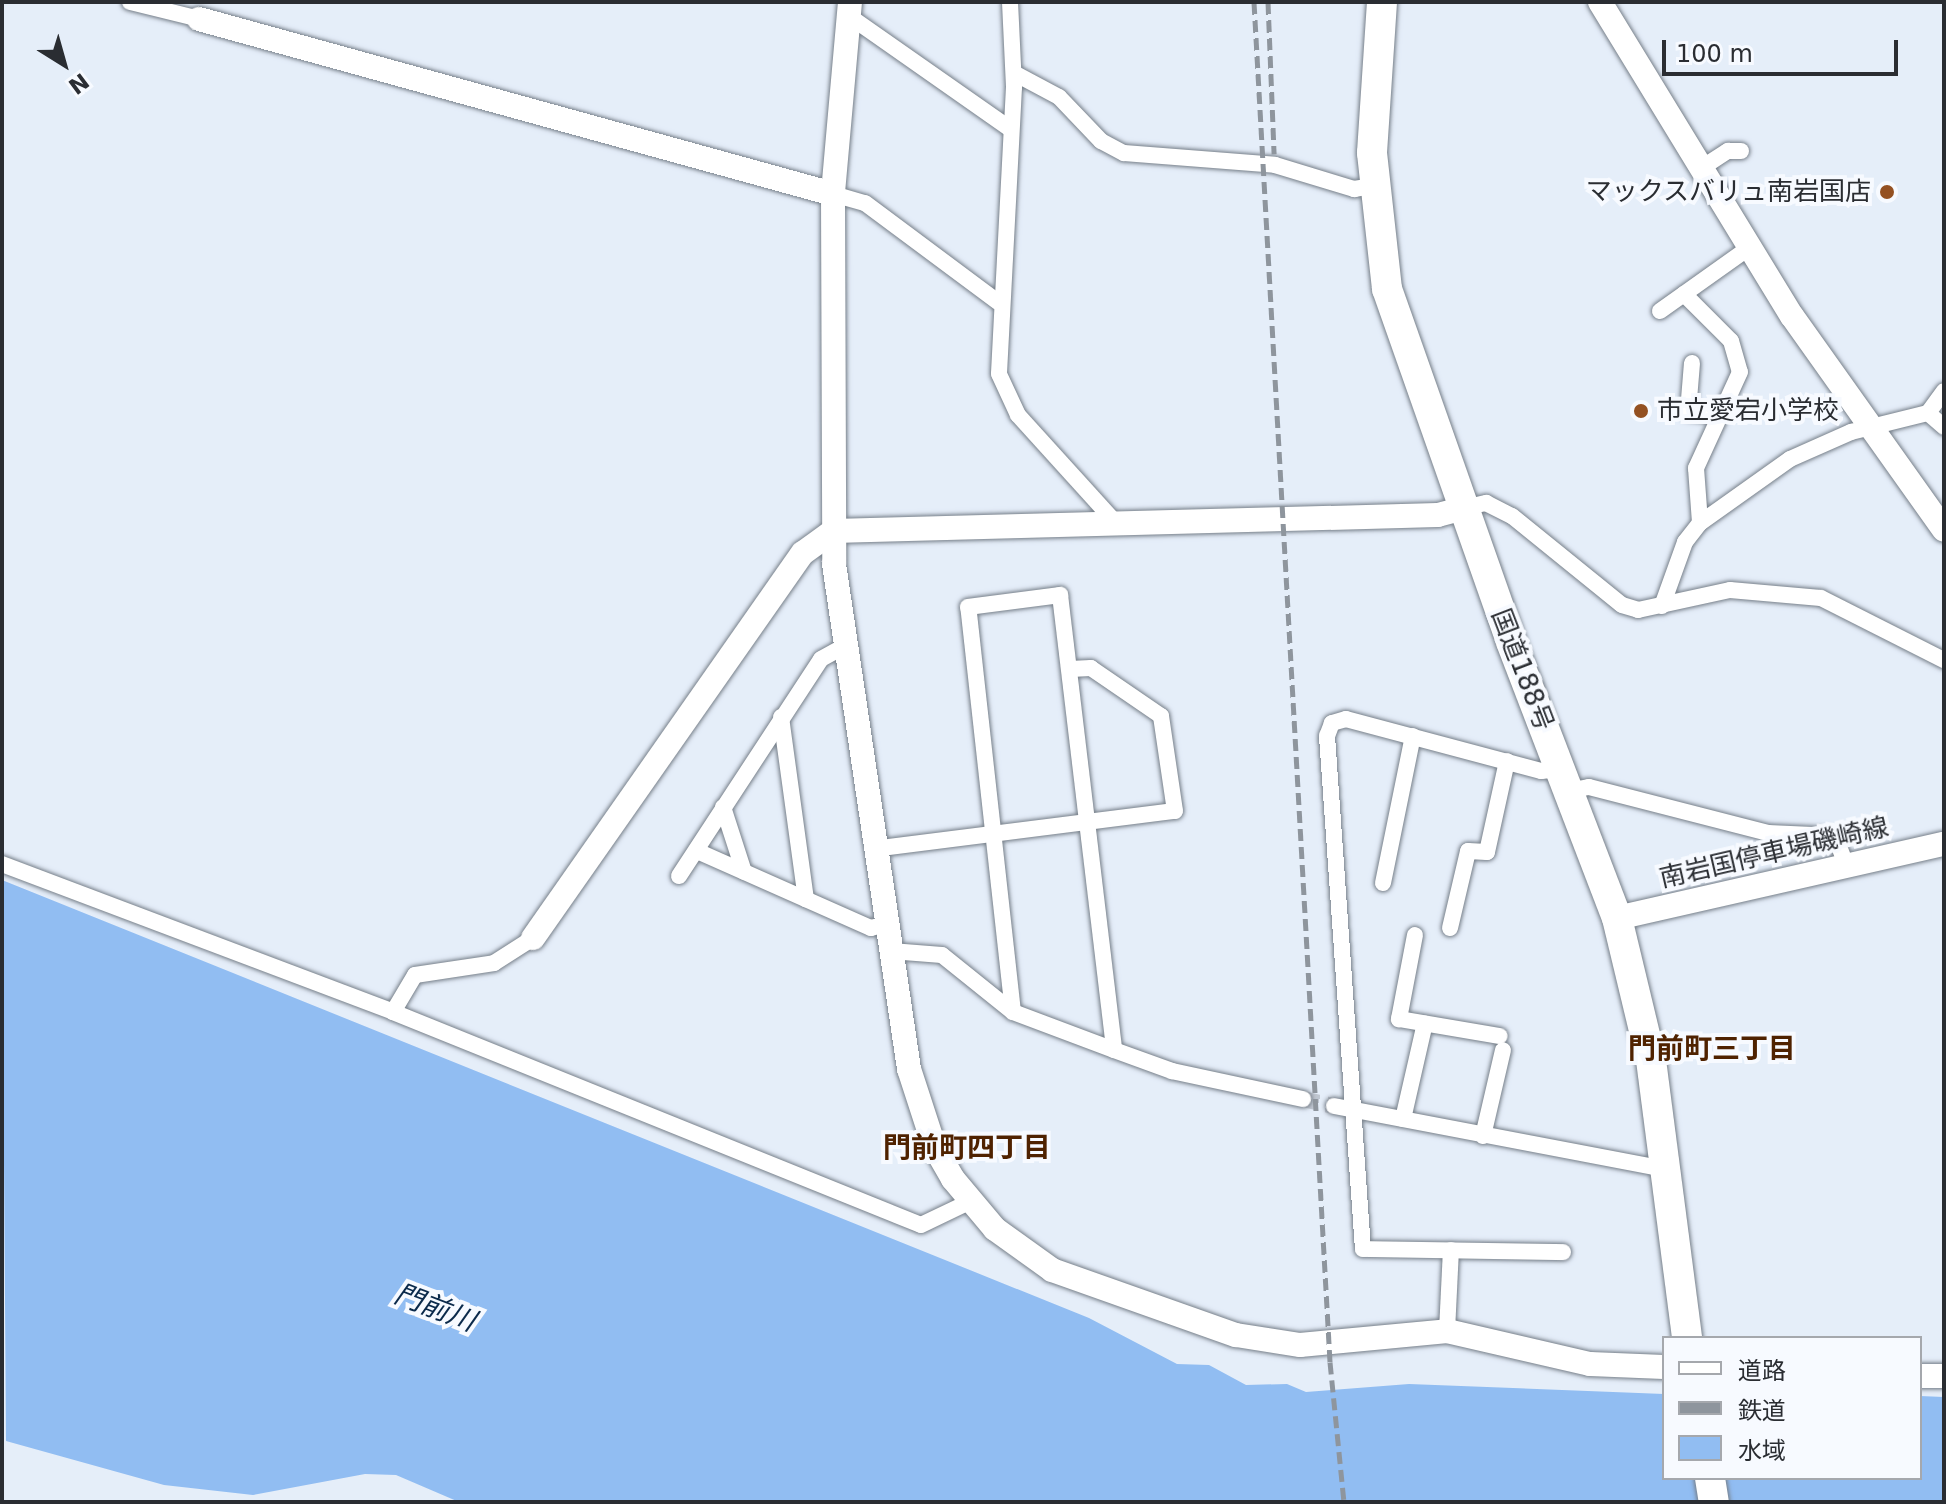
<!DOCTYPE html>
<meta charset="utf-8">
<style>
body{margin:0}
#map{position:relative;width:1946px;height:1504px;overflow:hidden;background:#e5eef9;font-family:"DejaVu Sans","Noto Sans JP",sans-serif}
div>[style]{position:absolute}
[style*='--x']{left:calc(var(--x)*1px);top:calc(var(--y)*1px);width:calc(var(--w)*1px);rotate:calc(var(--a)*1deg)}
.water>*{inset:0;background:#91bdf2}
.street-tunnel>*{height:16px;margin-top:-8px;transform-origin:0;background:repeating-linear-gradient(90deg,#c0c7d1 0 16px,transparent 0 24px)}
.roads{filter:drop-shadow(0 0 2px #767f89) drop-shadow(0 0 2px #767f89)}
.street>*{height:16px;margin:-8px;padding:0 8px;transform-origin:8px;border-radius:8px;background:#fff}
.secondary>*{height:24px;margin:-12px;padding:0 12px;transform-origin:12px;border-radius:12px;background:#fff}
.highway>*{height:30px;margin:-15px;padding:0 15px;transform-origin:15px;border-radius:15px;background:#fff}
.rail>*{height:5px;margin-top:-2.5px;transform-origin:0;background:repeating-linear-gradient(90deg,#8e959d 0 12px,transparent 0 18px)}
.dots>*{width:22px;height:22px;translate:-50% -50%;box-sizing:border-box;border:4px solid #f7faff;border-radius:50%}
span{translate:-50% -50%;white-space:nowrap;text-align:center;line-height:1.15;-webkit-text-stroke:8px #f7faff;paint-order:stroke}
.poi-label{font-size:26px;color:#2a2d32}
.right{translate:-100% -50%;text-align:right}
.left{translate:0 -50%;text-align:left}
.street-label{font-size:26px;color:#2a2d32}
.neighbourhood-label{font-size:28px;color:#4f2200;font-weight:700}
.water-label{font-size:28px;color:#0b2a4b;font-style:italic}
.frame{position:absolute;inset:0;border:4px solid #2a2d32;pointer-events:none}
.legend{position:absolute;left:1662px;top:1336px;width:260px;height:144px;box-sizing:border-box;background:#f7faff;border:2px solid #a5a8ad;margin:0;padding:10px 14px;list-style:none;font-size:24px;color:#2a2d32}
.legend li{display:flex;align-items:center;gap:16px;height:40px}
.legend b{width:40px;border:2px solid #a5a8ad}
.north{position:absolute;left:24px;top:24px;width:80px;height:80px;-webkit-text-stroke:6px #f7faff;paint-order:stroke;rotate:143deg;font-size:22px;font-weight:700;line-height:32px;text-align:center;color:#2a2d32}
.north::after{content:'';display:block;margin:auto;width:28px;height:36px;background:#2a2d32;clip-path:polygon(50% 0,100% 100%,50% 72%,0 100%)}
.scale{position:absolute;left:1662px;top:40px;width:236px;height:36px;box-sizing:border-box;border:4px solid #2a2d32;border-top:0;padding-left:10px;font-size:24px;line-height:28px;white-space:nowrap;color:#2a2d32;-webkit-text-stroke:6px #f7faff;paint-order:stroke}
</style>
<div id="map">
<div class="water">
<div style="clip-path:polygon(2px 880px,1089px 1318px,1177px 1364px,1209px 1365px,1246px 1385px,1287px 1384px,1306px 1392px,1409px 1384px,1664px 1394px,1664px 1478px,1920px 1478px,1920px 1396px,1944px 1397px,1944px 1502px,459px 1502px,396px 1475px,365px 1474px,253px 1495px,164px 1485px,6px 1441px)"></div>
</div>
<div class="street-tunnel">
<div style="--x:1303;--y:1099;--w:32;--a:13"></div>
</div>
<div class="roads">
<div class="street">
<div style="--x:130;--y:2;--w:71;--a:13.8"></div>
<div style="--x:1010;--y:2;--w:85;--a:87.3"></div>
<div style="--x:1014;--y:87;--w:287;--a:93"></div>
<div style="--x:999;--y:374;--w:45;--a:65.1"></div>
<div style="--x:1018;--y:415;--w:146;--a:47.8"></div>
<div style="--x:849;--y:16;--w:195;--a:35"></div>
<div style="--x:1014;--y:73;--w:51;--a:28.1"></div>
<div style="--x:1059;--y:97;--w:61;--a:46.3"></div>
<div style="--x:1101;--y:141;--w:26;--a:28"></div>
<div style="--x:1124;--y:153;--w:151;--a:4.5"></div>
<div style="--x:1275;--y:165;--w:83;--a:16.9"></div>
<div style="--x:1354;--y:189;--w:18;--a:-9"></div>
<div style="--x:1703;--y:167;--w:30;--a:-33"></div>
<div style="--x:1728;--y:151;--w:13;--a:0"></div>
<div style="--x:833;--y:194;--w:33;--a:16"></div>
<div style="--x:865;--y:203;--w:166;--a:36.7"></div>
<div style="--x:1684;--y:294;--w:66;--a:45"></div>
<div style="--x:1731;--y:341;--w:32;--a:74"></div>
<div style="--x:1740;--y:372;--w:106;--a:114.6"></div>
<div style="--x:1696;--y:468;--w:55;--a:85.8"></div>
<div style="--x:1660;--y:311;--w:110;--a:-35.4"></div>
<div style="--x:1692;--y:363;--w:49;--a:94.7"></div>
<div style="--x:1688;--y:412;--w:31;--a:7"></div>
<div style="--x:1928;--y:413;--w:21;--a:41"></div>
<div style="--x:1464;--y:508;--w:23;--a:-13"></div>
<div style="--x:1486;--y:503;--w:29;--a:27"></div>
<div style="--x:1512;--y:516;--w:141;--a:39"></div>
<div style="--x:1622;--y:605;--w:17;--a:17"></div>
<div style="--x:1638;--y:610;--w:94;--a:-12.3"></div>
<div style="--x:1730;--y:590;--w:91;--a:5"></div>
<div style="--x:1821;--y:598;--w:138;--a:26.8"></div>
<div style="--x:1662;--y:606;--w:68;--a:-70.2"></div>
<div style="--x:1685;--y:542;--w:24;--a:-52"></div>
<div style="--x:1700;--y:523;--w:110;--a:-35.4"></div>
<div style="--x:1790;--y:459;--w:67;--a:-23.9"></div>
<div style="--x:1851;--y:432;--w:79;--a:-13.9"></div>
<div style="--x:1928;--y:413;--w:27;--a:-54"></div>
<div style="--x:781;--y:717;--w:184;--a:82.2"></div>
<div style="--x:1560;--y:769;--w:19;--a:174"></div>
<div style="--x:1541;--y:771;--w:202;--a:-165.1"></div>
<div style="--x:1346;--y:719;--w:15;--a:164"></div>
<div style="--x:1332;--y:723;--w:14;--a:111"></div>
<div style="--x:1327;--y:736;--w:514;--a:85.99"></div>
<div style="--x:1363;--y:1249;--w:200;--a:0.9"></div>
<div style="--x:1568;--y:791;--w:21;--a:-11"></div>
<div style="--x:1589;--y:787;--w:185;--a:14.4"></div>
<div style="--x:1768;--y:833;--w:67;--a:2.6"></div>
<div style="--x:1835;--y:836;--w:28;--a:69"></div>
<div style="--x:723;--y:807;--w:68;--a:72.1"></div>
<div style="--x:873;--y:849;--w:304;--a:-7.2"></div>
<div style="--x:1175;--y:811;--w:96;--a:-98.4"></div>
<div style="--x:1161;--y:716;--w:85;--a:-145.6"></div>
<div style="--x:1091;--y:668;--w:21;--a:177"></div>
<div style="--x:697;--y:851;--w:190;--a:23.9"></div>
<div style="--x:871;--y:928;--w:16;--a:-15"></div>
<div style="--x:2;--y:864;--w:418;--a:20.7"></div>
<div style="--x:393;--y:1012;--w:569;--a:21.97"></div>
<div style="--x:921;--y:1225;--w:53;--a:-25.6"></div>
<div style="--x:679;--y:876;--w:259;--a:-56.8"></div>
<div style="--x:821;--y:659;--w:26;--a:-29"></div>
<div style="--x:1383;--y:883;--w:150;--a:-78.5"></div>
<div style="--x:1450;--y:928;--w:79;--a:-76.8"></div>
<div style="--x:1468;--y:851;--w:19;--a:3"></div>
<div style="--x:1487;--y:852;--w:93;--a:-77.6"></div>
<div style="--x:1415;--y:935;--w:86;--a:100.8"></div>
<div style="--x:1399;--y:1019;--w:102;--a:9.6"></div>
<div style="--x:891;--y:951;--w:51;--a:4.5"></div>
<div style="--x:942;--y:955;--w:91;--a:38.8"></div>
<div style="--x:1013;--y:1012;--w:108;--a:20.6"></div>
<div style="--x:1114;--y:1050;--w:62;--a:19.9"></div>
<div style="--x:1172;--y:1071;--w:134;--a:12.1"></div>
<div style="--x:393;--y:1012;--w:43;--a:-59.3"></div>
<div style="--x:415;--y:975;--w:80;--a:-8.6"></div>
<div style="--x:494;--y:963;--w:46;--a:-32.7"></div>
<div style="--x:1013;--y:1012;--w:407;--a:-96.3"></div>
<div style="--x:968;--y:607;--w:93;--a:-7.4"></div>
<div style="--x:1060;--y:595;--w:458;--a:83.2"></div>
<div style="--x:1334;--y:1106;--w:336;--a:10.8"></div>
<div style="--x:1403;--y:1119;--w:98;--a:-77.1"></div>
<div style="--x:1483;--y:1136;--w:88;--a:-76.9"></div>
<div style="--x:1447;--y:1331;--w:81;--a:-87.2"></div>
</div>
<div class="secondary">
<div style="--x:850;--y:2;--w:193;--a:95.1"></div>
<div style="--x:833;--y:194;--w:370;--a:89.8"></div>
<div style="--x:834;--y:564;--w:511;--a:81.55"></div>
<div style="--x:909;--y:1069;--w:81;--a:72"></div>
<div style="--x:934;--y:1146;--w:38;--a:60"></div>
<div style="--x:953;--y:1179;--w:65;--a:50"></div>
<div style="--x:995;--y:1229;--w:70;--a:35.7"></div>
<div style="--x:1052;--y:1270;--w:195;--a:19.5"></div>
<div style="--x:1236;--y:1335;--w:65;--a:8.9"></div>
<div style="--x:1300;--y:1345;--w:148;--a:-5.4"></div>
<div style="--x:1447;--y:1331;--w:147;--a:13"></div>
<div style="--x:1590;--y:1364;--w:74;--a:2.3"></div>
<div style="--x:1600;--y:2;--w:368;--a:58.6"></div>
<div style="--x:1792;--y:316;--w:262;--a:54.6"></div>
<div style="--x:199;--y:19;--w:658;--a:15.43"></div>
<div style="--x:1617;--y:918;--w:335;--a:-12.8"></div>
<div style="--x:533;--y:938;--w:470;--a:-55"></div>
<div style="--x:803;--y:553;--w:37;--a:-36"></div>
<div style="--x:833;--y:531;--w:605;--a:-1.51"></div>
<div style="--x:1438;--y:515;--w:27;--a:-15"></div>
<div style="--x:1920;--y:1376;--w:24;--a:0"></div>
</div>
<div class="highway">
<div style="--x:1382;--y:2;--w:151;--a:93.8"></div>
<div style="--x:1372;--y:153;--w:137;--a:83.7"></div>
<div style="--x:1387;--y:289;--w:374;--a:70.6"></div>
<div style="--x:1511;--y:642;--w:296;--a:69"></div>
<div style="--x:1617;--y:918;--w:146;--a:76.5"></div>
<div style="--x:1651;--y:1060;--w:280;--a:82.6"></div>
<div style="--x:1710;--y:1478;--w:24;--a:81"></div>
</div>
</div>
<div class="rail">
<div style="--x:1254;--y:2;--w:1362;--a:86.8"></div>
<div style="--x:1330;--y:1362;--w:141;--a:84.3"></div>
<div style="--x:1268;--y:2;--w:152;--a:87.7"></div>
</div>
<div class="dots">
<div style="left:1887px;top:192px;background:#945122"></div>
<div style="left:1641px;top:411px;background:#945122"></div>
</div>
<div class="poi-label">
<span class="right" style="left:1871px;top:192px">マックスバリュ南岩国店</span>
<span class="left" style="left:1657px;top:411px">市立愛宕小学校</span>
</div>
<div class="street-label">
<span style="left:1522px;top:670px;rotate:69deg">国道188号</span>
<span style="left:1774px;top:853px;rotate:-13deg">南岩国停車場磯崎線</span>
</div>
<div class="neighbourhood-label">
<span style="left:1712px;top:1049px">門前町三丁目</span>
<span style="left:967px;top:1148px">門前町四丁目</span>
</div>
<div class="water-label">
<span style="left:435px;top:1308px;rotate:21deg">門前川</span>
</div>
<div class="frame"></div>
<ul class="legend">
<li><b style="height:10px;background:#fff"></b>道路</li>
<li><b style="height:10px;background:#8e959d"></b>鉄道</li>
<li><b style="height:22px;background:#91bdf2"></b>水域</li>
</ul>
<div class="north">N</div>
<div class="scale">100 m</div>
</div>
